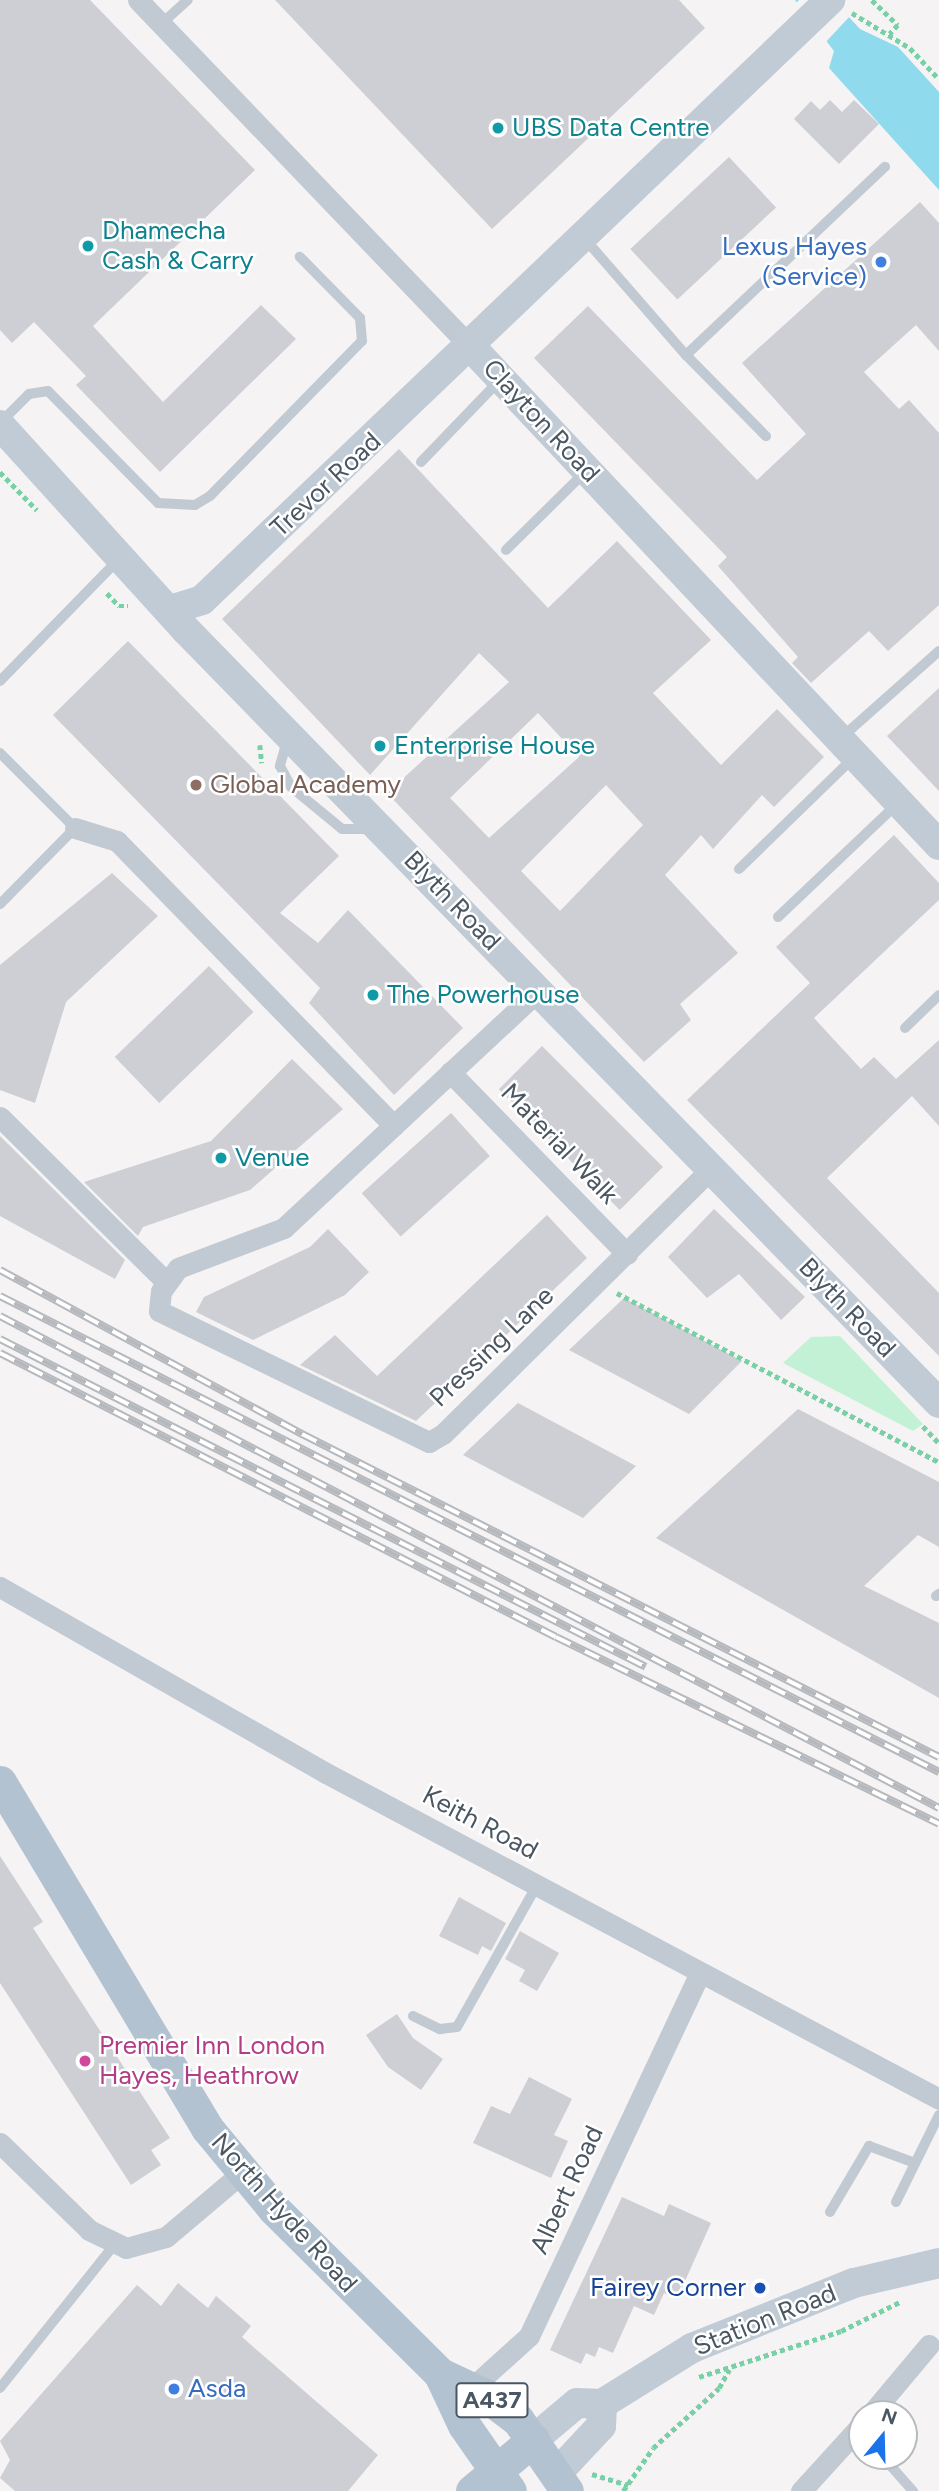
<!DOCTYPE html>
<style>
body{margin:0}
#map{position:relative;width:939px;height:2491px;overflow:hidden;background:#f5f3f3;font-family:Figtree,sans-serif}
div>[style]{position:absolute}
[style*='--x']{left:calc(var(--x)*1px);top:calc(var(--y)*1px);width:calc(var(--w)*1px);rotate:calc(var(--a)*1deg)}
.green>*{inset:0;background:#c3f1d5}
.water>*{inset:0;background:#90daee}
.pier>*{inset:0;background:#f5f3f3}
.building>*{inset:0;background:#cdcfd5;transform-origin:0 0}
.path>*{height:4.5px;margin-top:-2.25px;transform-origin:0;background:repeating-linear-gradient(90deg,#7ad0a6 0 5px,transparent 0 8.5px)}
.lane>*{height:10px;margin:-5px;padding:0 5px;transform-origin:5px;border-radius:5px;background:#c1cad2}
.street>*{height:21px;margin:-10.5px;padding:0 10.5px;transform-origin:10.5px;border-radius:10.5px;background:#c1cad2}
.secondary>*{height:30px;margin:-15px;padding:0 15px;transform-origin:15px;border-radius:15px;background:#c1cbd6}
.primary>*{height:33px;margin:-16.5px;padding:0 16.5px;transform-origin:16.5px;border-radius:16.5px;background:#b3c2d1}
.rail>*{height:8px;margin-top:-4px;transform-origin:0;background:repeating-linear-gradient(90deg,#fff 0 16px,#b5b8bd 0 32px);box-sizing:border-box;border-block:2px solid #b5b8bd}
.dots>*{width:19px;height:19px;translate:-50% -50%;box-sizing:border-box;border:4px solid #fff;border-radius:50%}
span{translate:-50% -50%;white-space:nowrap;text-align:center;line-height:1.15;-webkit-text-stroke:5px #fff;paint-order:stroke}
.shield-label span{padding:2px 5px;background:#fff;border:2px solid;border-radius:5px;-webkit-text-stroke-width:0}
.shield-label{font-size:24px;color:#4a5661;font-weight:700}
.culture-label{font-size:26px;color:#0d838f}
.left{translate:0 -50%;text-align:left}
.shop-label{font-size:26px;color:#366cbe}
.right{translate:-100% -50%;text-align:right}
.street-label{font-size:26px;color:#4a5661}
.education-label{font-size:26px;color:#785e54}
.hotel-label{font-size:26px;color:#b23c85}
.transit-label{font-size:26px;color:#164399}
.north{position:absolute;left:848px;top:2400px;width:70px;height:70px;box-sizing:border-box;background:#fff;border:2px solid #b7bbc0;border-radius:50%;rotate:19deg;font-size:19px;font-weight:700;line-height:28px;text-align:center;color:#4a5661}
.north::after{content:'';display:block;margin:auto;width:24px;height:32px;background:#1a73e8;clip-path:polygon(50% 0,100% 100%,50% 72%,0 100%)}
</style>
<div id="map">
<div class="green">
<div style="clip-path:polygon(840px 1336px,923px 1424px,913px 1431px,783px 1363px,811px 1337px)"></div>
</div>
<div class="water">
<div style="clip-path:polygon(795px 0,833px 0,860px 29px,898px 47px,939px 92px,939px 190px,829px 68px,834px 51px)"></div>
</div>
<div class="pier">
<div style="clip-path:polygon(799px 0,837px 0,851px 15px,824px 44px,794px 5px)"></div>
</div>
<div class="building">
<div style="clip-path:polygon(0 0,90px 0,255px 170px,93px 326px,163px 402px,261px 305px,296px 339px,160px 472px,76px 385px,86px 376px,34px 322px,12px 343px,0 330px)"></div>
<div style="clip-path:polygon(275px 0,679px 0,705px 28px,492px 229px)"></div>
<div style="clip-path:polygon(830px 100px,842px 112px,854px 100px,879px 124px,839px 164px,794px 119px,811px 101px,820px 110px)"></div>
<div style="left:729px;top:157px;width:69px;height:135px;rotate:47deg"></div>
<div style="clip-path:polygon(920px 202px,939px 223px,939px 351px,916px 325px,864px 372px,899px 409px,909px 400px,939px 433px,939px 605px,888px 651px,869px 631px,811px 683px,792px 663px,798px 657px,718px 566px,727px 557px,534px 358px,588px 306px,757px 480px,806px 434px,742px 363px)"></div>
<div style="clip-path:polygon(evenodd,399px 449px,548px 608px,617px 541px,711px 640px,653px 693px,721px 765px,777px 709px,824px 757px,774px 807px,762px 795px,713px 849px,701px 835px,665px 875px,738px 953px,680px 1004px,691px 1020px,644px 1062px,387px 793px,509px 682px,479px 653px,370px 775px,222px 619px,399px 449px,538px 713px,579px 757px,489px 838px,450px 798px,538px 713px,399px 449px,606px 785px,643px 825px,560px 911px,521px 871px,606px 785px)"></div>
<div style="clip-path:polygon(128px 641px,339px 856px,280px 913px,318px 943px,348px 910px,463px 1028px,394px 1095px,309px 1003px,320px 988px,53px 715px)"></div>
<div style="clip-path:polygon(939px 688px,939px 791px,887px 736px)"></div>
<div style="clip-path:polygon(894px 835px,939px 883px,939px 900px,814px 1018px,861px 1069px,874px 1057px,896px 1079px,939px 1040px,939px 1126px,912px 1096px,827px 1178px,939px 1293px,939px 1356px,687px 1100px,810px 983px,776px 947px)"></div>
<div style="clip-path:polygon(112px 873px,158px 916px,66px 1002px,35px 1103px,0 1090px,0 965px)"></div>
<div style="left:209px;top:966px;width:64px;height:131px;rotate:46deg"></div>
<div style="left:542px;top:1046px;width:171px;height:61px;rotate:45deg"></div>
<div style="clip-path:polygon(292px 1059px,343px 1109px,250px 1190px,143px 1227px,138px 1236px,84px 1182px,211px 1141px)"></div>
<div style="left:451px;top:1113px;width:58px;height:120px;rotate:48deg"></div>
<div style="clip-path:polygon(0 1136px,125px 1260px,115px 1279px,0 1216px)"></div>
<div style="clip-path:polygon(714px 1209px,805px 1297px,781px 1320px,739px 1274px,707px 1298px,668px 1257px)"></div>
<div style="clip-path:polygon(547px 1215px,587px 1258px,416px 1421px,300px 1365px,335px 1335px,377px 1376px)"></div>
<div style="clip-path:polygon(328px 1229px,369px 1272px,345px 1295px,253px 1340px,196px 1312px,204px 1297px,310px 1247px)"></div>
<div style="clip-path:polygon(624px 1298px,658px 1316px,742px 1361px,689px 1414px,569px 1350px)"></div>
<div style="clip-path:polygon(518px 1403px,636px 1466px,583px 1518px,463px 1455px)"></div>
<div style="clip-path:polygon(798px 1409px,939px 1482px,939px 1547px,918px 1535px,864px 1586px,939px 1623px,939px 1698px,656px 1538px)"></div>
<div style="clip-path:polygon(0 1856px,43px 1922px,33px 1928px,170px 2138px,151px 2150px,161px 2165px,131px 2185px,0 1983px)"></div>
<div style="clip-path:polygon(459px 1897px,506px 1923px,491px 1951px,482px 1946px,478px 1955px,439px 1936px)"></div>
<div style="clip-path:polygon(520px 1931px,559px 1953px,537px 1991px,519px 1981px,525px 1970px,505px 1959px)"></div>
<div style="clip-path:polygon(397px 2014px,413px 2038px,443px 2059px,421px 2090px,388px 2067px,366px 2035px)"></div>
<div style="clip-path:polygon(529px 2077px,572px 2099px,554px 2135px,568px 2141px,551px 2178px,473px 2143px,491px 2106px,510px 2114px)"></div>
<div style="clip-path:polygon(622px 2197px,664px 2216px,669px 2204px,711px 2223px,677px 2299px,664px 2293px,654px 2315px,634px 2306px,613px 2353px,599px 2347px,595px 2357px,586px 2353px,581px 2364px,550px 2350px)"></div>
<div style="clip-path:polygon(178px 2283px,208px 2308px,216px 2296px,251px 2326px,242px 2337px,378px 2455px,348px 2491px,15px 2491px,0 2478px,10px 2460px,0 2441px,137px 2285px,161px 2306px)"></div>
</div>
<div class="path">
<div style="--x:872;--y:0;--w:36;--a:44"></div>
<div style="--x:898;--y:25;--w:12;--a:132"></div>
<div style="--x:852;--y:13;--w:68;--a:31.1"></div>
<div style="--x:910;--y:48;--w:42;--a:46.9"></div>
<div style="--x:0;--y:472;--w:53;--a:45.8"></div>
<div style="--x:107;--y:593;--w:18;--a:47"></div>
<div style="--x:119;--y:606;--w:9;--a:0"></div>
<div style="--x:260;--y:745;--w:18;--a:84"></div>
<div style="--x:617;--y:1293;--w:364;--a:27.7"></div>
<div style="--x:923;--y:1426;--w:23;--a:47"></div>
<div style="--x:699;--y:2377;--w:149;--a:-17.9"></div>
<div style="--x:841;--y:2331;--w:66;--a:-26.2"></div>
<div style="--x:592;--y:2474;--w:38;--a:17"></div>
<div style="--x:623;--y:2491;--w:52;--a:-55.1"></div>
<div style="--x:653;--y:2448;--w:89;--a:-42.3"></div>
<div style="--x:719;--y:2388;--w:21;--a:-61"></div>
</div>
<div class="lane">
<div style="--x:161;--y:24;--w:36;--a:-42"></div>
<div style="--x:585;--y:239;--w:154;--a:49"></div>
<div style="--x:686;--y:355;--w:114;--a:45.4"></div>
<div style="--x:686;--y:355;--w:274;--a:-43.4"></div>
<div style="--x:0;--y:423;--w:41;--a:-45"></div>
<div style="--x:29;--y:394;--w:19;--a:-9"></div>
<div style="--x:48;--y:391;--w:157;--a:45.5"></div>
<div style="--x:158;--y:503;--w:37;--a:3"></div>
<div style="--x:195;--y:505;--w:17;--a:-31"></div>
<div style="--x:210;--y:496;--w:217;--a:-45.6"></div>
<div style="--x:362;--y:341;--w:23;--a:-95"></div>
<div style="--x:360;--y:318;--w:86;--a:-134.5"></div>
<div style="--x:421;--y:462;--w:112;--a:-46.1"></div>
<div style="--x:506;--y:550;--w:111;--a:-44.6"></div>
<div style="--x:0;--y:681;--w:169;--a:-45.7"></div>
<div style="--x:841;--y:738;--w:131;--a:-41.6"></div>
<div style="--x:287;--y:741;--w:26;--a:106"></div>
<div style="--x:280;--y:766;--w:24;--a:62"></div>
<div style="--x:291;--y:787;--w:66;--a:39.5"></div>
<div style="--x:342;--y:829;--w:29;--a:0"></div>
<div style="--x:0;--y:753;--w:106;--a:45"></div>
<div style="--x:75;--y:828;--w:107;--a:134.6"></div>
<div style="--x:739;--y:869;--w:161;--a:-44.2"></div>
<div style="--x:778;--y:917;--w:164;--a:-43.5"></div>
<div style="--x:905;--y:1028;--w:47;--a:-44.1"></div>
<div style="--x:936;--y:1596;--w:4;--a:-34"></div>
<div style="--x:413;--y:2016;--w:30;--a:26"></div>
<div style="--x:440;--y:2029;--w:17;--a:-7"></div>
<div style="--x:457;--y:2027;--w:163;--a:-60.6"></div>
<div style="--x:896;--y:2202;--w:97;--a:-63.7"></div>
<div style="--x:830;--y:2212;--w:77;--a:-59.4"></div>
<div style="--x:869;--y:2146;--w:49;--a:20.3"></div>
<div style="--x:0;--y:2388;--w:183;--a:-51.4"></div>
<div style="--x:882;--y:2456;--w:47;--a:48.5"></div>
</div>
<div class="street">
<div style="--x:138;--y:0;--w:482;--a:46.2"></div>
<div style="--x:75;--y:828;--w:44;--a:17.2"></div>
<div style="--x:117;--y:841;--w:397;--a:45.8"></div>
<div style="--x:539;--y:990;--w:349;--a:137"></div>
<div style="--x:284;--y:1228;--w:113;--a:159.3"></div>
<div style="--x:178;--y:1268;--w:29;--a:126"></div>
<div style="--x:161;--y:1291;--w:20;--a:96"></div>
<div style="--x:159;--y:1311;--w:300;--a:25.9"></div>
<div style="--x:429;--y:1442;--w:16;--a:-30"></div>
<div style="--x:443;--y:1434;--w:378;--a:-44.7"></div>
<div style="--x:450;--y:1072;--w:254;--a:45.8"></div>
<div style="--x:0;--y:1117;--w:235;--a:44.8"></div>
<div style="--x:0;--y:1587;--w:375;--a:29.7"></div>
<div style="--x:326;--y:1773;--w:694;--a:28"></div>
<div style="--x:0;--y:2143;--w:124;--a:44.3"></div>
<div style="--x:89;--y:2230;--w:41;--a:25.9"></div>
<div style="--x:126;--y:2248;--w:41;--a:-15.4"></div>
<div style="--x:166;--y:2237;--w:101;--a:-40.2"></div>
<div style="--x:466;--y:2393;--w:85;--a:-42.1"></div>
<div style="--x:529;--y:2336;--w:399;--a:-64.8"></div>
<div style="--x:871;--y:2414;--w:90;--a:-50"></div>
<div style="--x:801;--y:2491;--w:91;--a:-47.7"></div>
</div>
<div class="secondary">
<div style="--x:472;--y:348;--w:682;--a:46.78"></div>
<div style="--x:0;--y:425;--w:277;--a:47.8"></div>
<div style="--x:186;--y:630;--w:1079;--a:45.75"></div>
<div style="--x:173;--y:609;--w:30;--a:-17"></div>
<div style="--x:202;--y:600;--w:869;--a:-43.69"></div>
<div style="--x:533;--y:2440;--w:57;--a:-40.1"></div>
<div style="--x:577;--y:2403;--w:25;--a:2"></div>
<div style="--x:602;--y:2404;--w:106;--a:-31.9"></div>
<div style="--x:692;--y:2348;--w:175;--a:-21.9"></div>
<div style="--x:854;--y:2283;--w:87;--a:-13.2"></div>
<div style="--x:558;--y:2472;--w:63;--a:-46.9"></div>
<div style="--x:601;--y:2426;--w:22;--a:-87"></div>
</div>
<div class="primary">
<div style="--x:0;--y:1782;--w:403;--a:59.1"></div>
<div style="--x:207;--y:2128;--w:105;--a:50.4"></div>
<div style="--x:274;--y:2209;--w:234;--a:44.8"></div>
<div style="--x:440;--y:2374;--w:50;--a:25"></div>
<div style="--x:485;--y:2395;--w:41;--a:37.1"></div>
<div style="--x:518;--y:2420;--w:86;--a:55.4"></div>
<div style="--x:440;--y:2374;--w:56;--a:64.8"></div>
<div style="--x:464;--y:2425;--w:80;--a:55.1"></div>
<div style="--x:472;--y:2491;--w:80;--a:-39.9"></div>
</div>
<div class="rail">
<div style="--x:0;--y:1270;--w:344;--a:28.5"></div>
<div style="--x:302;--y:1434;--w:714;--a:26.89"></div>
<div style="--x:0;--y:1296;--w:1053;--a:26.88"></div>
<div style="--x:0;--y:1316;--w:1060;--a:27.65"></div>
<div style="--x:0;--y:1339;--w:724;--a:26.92"></div>
<div style="--x:0;--y:1353;--w:624;--a:27.06"></div>
<div style="--x:556;--y:1637;--w:426;--a:26"></div>
</div>
<div class="dots">
<div style="left:498px;top:128px;background:#0f9aa8"></div>
<div style="left:88px;top:246px;background:#0f9aa8"></div>
<div style="left:881px;top:262px;background:#3f7fe0"></div>
<div style="left:380px;top:746px;background:#0f9aa8"></div>
<div style="left:196px;top:785px;background:#8d6e63"></div>
<div style="left:373px;top:995px;background:#0f9aa8"></div>
<div style="left:221px;top:1158px;background:#0f9aa8"></div>
<div style="left:85px;top:2061px;background:#d1479c"></div>
<div style="left:760px;top:2288px;background:#1a4fb4"></div>
<div style="left:174px;top:2389px;background:#3f7fe0"></div>
</div>
<div class="shield-label">
<span style="left:492px;top:2400px">A437</span>
</div>
<div class="culture-label">
<span class="left" style="left:512px;top:128px">UBS Data Centre</span>
<span class="left" style="left:102px;top:246px">Dhamecha<br>Cash &amp; Carry</span>
<span class="left" style="left:394px;top:746px">Enterprise House</span>
<span class="left" style="left:387px;top:995px">The Powerhouse</span>
<span class="left" style="left:235px;top:1158px">Venue</span>
</div>
<div class="shop-label">
<span class="right" style="left:867px;top:262px">Lexus Hayes<br>(Service)</span>
<span class="left" style="left:188px;top:2389px">Asda</span>
</div>
<div class="street-label">
<span style="left:541px;top:421px;rotate:47deg">Clayton Road</span>
<span style="left:326px;top:485px;rotate:-43deg">Trevor Road</span>
<span style="left:452px;top:901px;rotate:46deg">Blyth Road</span>
<span style="left:559px;top:1144px;rotate:46deg">Material Walk</span>
<span style="left:847px;top:1308px;rotate:46deg">Blyth Road</span>
<span style="left:492px;top:1347px;rotate:-44deg">Pressing Lane</span>
<span style="left:480px;top:1823px;rotate:28deg">Keith Road</span>
<span style="left:567px;top:2190px;rotate:-65deg">Albert Road</span>
<span style="left:284px;top:2213px;rotate:48deg">North Hyde Road</span>
<span style="left:765px;top:2320px;rotate:-22deg">Station Road</span>
</div>
<div class="education-label">
<span class="left" style="left:210px;top:785px">Global Academy</span>
</div>
<div class="hotel-label">
<span class="left" style="left:99px;top:2061px">Premier Inn London<br>Hayes, Heathrow</span>
</div>
<div class="transit-label">
<span class="right" style="left:746px;top:2288px">Fairey Corner</span>
</div>
<div class="north">N</div>
</div>
